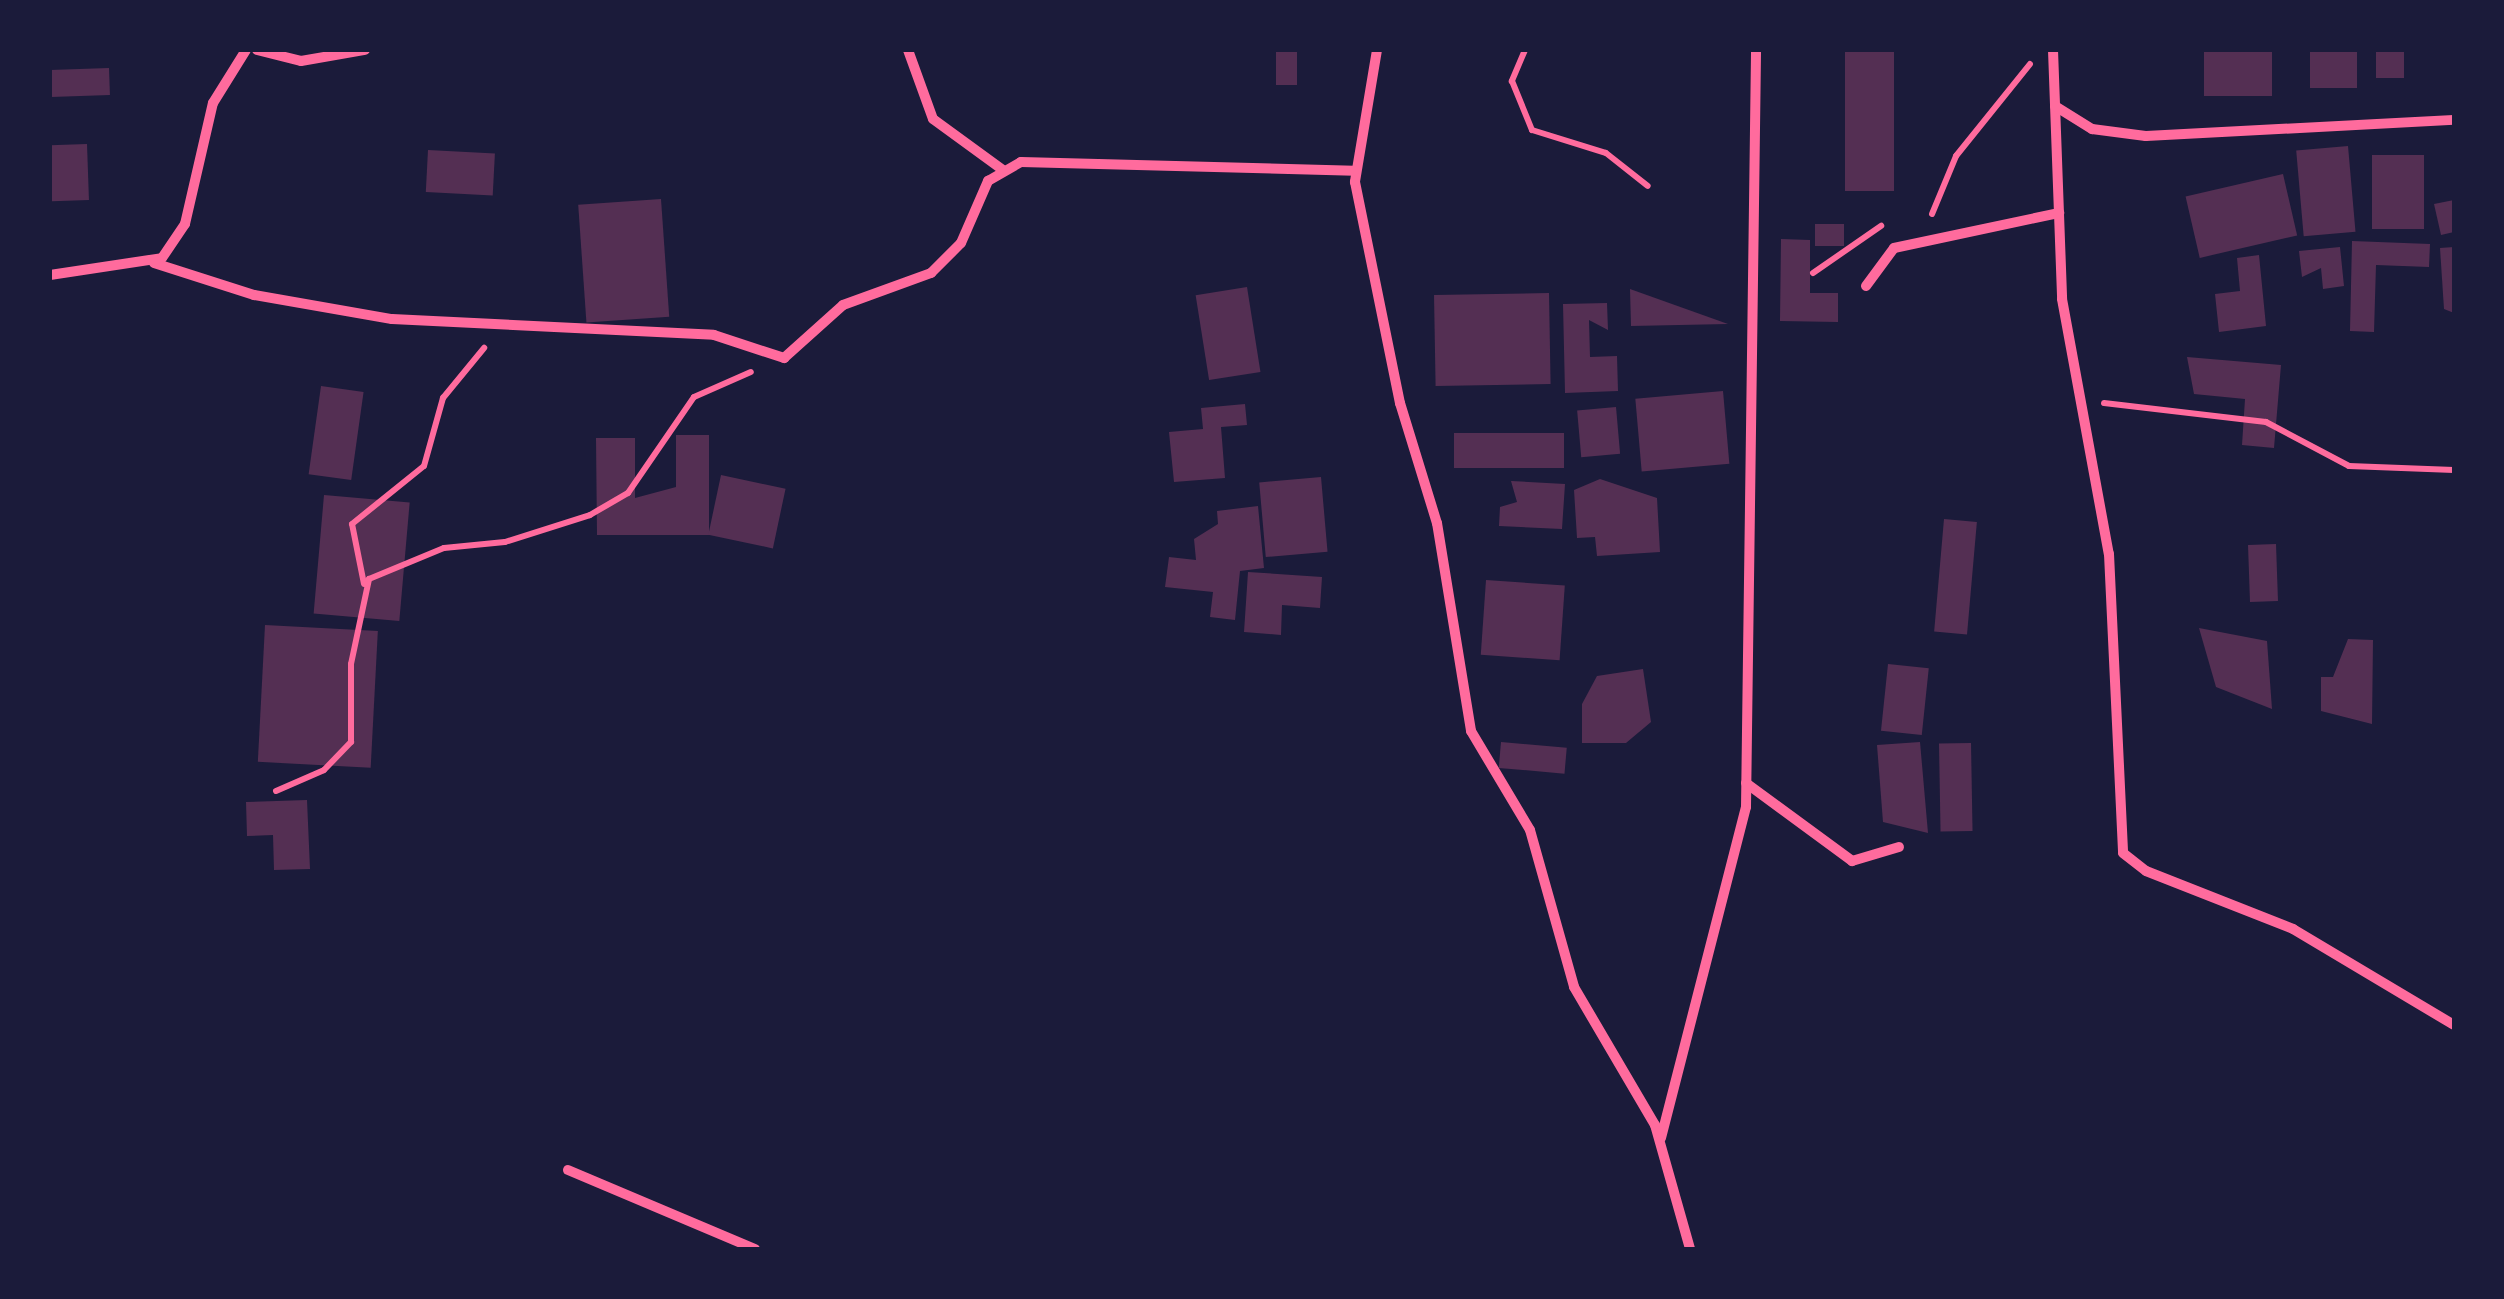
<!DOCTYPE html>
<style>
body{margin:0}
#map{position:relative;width:2504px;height:1299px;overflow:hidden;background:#1b1b3a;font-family:Figtree,sans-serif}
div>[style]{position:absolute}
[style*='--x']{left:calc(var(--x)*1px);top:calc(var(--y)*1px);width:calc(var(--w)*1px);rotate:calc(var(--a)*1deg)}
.building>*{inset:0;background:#542f53;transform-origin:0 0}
.path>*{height:6px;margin:-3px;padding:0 3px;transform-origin:3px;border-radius:3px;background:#ff6b9d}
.minor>*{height:10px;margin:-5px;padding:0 5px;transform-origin:5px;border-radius:5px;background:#ff6b9d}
span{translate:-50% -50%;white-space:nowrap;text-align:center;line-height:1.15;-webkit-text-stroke:9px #1b1b3a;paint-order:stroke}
.frame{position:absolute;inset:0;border:52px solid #1b1b3a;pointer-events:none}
</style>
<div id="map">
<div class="building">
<div style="left:1276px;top:50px;width:21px;height:35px"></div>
<div style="left:1845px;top:50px;width:49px;height:141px"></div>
<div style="left:2204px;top:50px;width:68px;height:46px"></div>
<div style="left:2310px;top:50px;width:47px;height:38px"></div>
<div style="left:2376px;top:50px;width:28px;height:28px"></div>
<div style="left:109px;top:68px;width:27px;height:59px;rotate:88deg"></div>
<div style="left:87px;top:144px;width:56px;height:37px;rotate:88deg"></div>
<div style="left:2348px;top:146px;width:86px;height:52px;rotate:85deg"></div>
<div style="left:428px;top:150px;width:67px;height:42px;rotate:3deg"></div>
<div style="left:2372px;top:155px;width:52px;height:74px"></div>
<div style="left:2283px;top:174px;width:63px;height:100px;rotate:77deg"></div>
<div style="left:661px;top:199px;width:118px;height:83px;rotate:86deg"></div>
<div style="clip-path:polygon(2454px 200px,2454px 232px,2441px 235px,2434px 204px)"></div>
<div style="left:1844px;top:224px;width:22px;height:29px;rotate:90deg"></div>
<div style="clip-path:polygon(1781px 239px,1810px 240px,1810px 293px,1838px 293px,1838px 322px,1780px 321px)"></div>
<div style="clip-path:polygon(2352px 241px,2430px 244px,2429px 267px,2376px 265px,2374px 332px,2350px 331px)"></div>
<div style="clip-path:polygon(2340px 247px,2344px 286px,2323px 289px,2321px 268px,2302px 277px,2299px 251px)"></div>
<div style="clip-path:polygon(2454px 247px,2454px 313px,2444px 309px,2440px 248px)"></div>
<div style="clip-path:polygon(2259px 255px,2266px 326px,2219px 332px,2215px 294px,2240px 291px,2237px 258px)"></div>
<div style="left:1247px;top:287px;width:86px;height:52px;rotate:81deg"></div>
<div style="clip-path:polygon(1630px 289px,1728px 324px,1631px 326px)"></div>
<div style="left:1549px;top:293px;width:91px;height:115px;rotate:89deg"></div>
<div style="clip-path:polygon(1607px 303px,1608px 330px,1589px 320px,1590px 357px,1617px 356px,1618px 391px,1565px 393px,1563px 304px)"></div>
<div style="clip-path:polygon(2187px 357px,2281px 365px,2274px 448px,2242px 445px,2245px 399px,2194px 394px)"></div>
<div style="left:321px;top:386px;width:43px;height:89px;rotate:8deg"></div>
<div style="left:1723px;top:391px;width:73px;height:88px;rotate:85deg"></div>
<div style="clip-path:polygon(1245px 404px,1247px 425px,1221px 427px,1225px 478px,1174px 482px,1169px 432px,1203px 429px,1201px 408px)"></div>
<div style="left:1616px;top:407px;width:47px;height:39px;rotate:85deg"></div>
<div style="left:1564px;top:433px;width:35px;height:110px;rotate:90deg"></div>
<div style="clip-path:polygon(676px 435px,709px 435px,709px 535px,597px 535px,596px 438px,635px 438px,635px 498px,676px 487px)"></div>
<div style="left:721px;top:475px;width:66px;height:61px;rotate:12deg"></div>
<div style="left:1321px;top:477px;width:75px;height:62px;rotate:85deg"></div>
<div style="clip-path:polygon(1600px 479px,1657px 498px,1660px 552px,1597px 556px,1595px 537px,1577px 538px,1574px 490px)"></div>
<div style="clip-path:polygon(1511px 481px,1565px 484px,1562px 529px,1499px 526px,1500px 507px,1517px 502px)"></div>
<div style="left:324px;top:495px;width:86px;height:119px;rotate:5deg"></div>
<div style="clip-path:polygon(1258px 506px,1264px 568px,1240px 571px,1235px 620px,1210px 617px,1213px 592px,1165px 587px,1169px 557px,1196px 560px,1194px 539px,1218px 524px,1217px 511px)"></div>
<div style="left:1944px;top:519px;width:33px;height:113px;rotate:5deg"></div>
<div style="left:2276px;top:544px;width:57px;height:28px;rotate:88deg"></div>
<div style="clip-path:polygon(1248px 572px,1322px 577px,1320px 608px,1282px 605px,1281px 635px,1244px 632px)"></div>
<div style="left:1486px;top:580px;width:79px;height:75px;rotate:4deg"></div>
<div style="left:265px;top:625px;width:113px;height:137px;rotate:3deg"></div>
<div style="clip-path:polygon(2199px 628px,2267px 641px,2272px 709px,2216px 687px)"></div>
<div style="clip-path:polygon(2348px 639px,2373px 640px,2372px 724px,2321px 711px,2321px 677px,2333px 677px)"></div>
<div style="left:1888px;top:664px;width:41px;height:67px;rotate:6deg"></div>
<div style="clip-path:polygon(1643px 669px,1651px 722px,1626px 743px,1582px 743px,1582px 704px,1597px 676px)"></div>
<div style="left:1501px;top:742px;width:66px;height:26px;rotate:5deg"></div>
<div style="clip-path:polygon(1920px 742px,1928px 833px,1883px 822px,1877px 745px)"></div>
<div style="left:1971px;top:743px;width:88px;height:32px;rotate:89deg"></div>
<div style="clip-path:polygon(307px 800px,310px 869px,274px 870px,273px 835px,247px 836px,246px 802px)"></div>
</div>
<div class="path">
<div style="--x:1525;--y:50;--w:34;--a:113"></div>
<div style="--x:1512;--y:81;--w:53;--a:67.8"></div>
<div style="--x:1532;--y:130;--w:77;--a:17.3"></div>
<div style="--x:1606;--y:153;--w:53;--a:38.2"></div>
<div style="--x:1932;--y:214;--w:63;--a:-67.5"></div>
<div style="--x:1956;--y:156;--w:118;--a:-51.2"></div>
<div style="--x:1813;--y:273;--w:83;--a:-34.7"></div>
<div style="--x:2104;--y:403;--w:163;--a:6.7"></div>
<div style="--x:2266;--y:422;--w:94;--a:27.9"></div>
<div style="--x:2349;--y:466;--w:105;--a:2.2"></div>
<div style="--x:364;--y:584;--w:61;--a:-101.3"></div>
<div style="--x:352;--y:524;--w:92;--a:-38.9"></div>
<div style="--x:424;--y:466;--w:71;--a:-74.4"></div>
<div style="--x:443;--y:398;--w:65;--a:-50.6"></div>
<div style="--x:276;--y:791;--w:52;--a:-23.6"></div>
<div style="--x:324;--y:770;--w:39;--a:-46"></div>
<div style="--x:351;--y:742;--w:78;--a:-90"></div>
<div style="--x:351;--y:664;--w:87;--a:-78"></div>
<div style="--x:369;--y:579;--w:81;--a:-22.5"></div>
<div style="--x:444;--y:548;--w:61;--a:-5.6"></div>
<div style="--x:505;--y:542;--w:89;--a:-17.6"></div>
<div style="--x:590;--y:515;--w:44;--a:-30.1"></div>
<div style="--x:628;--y:493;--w:116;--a:-55.5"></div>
<div style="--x:694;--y:397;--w:62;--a:-23.7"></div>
</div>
<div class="minor">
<div style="--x:257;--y:50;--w:45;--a:14"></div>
<div style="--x:301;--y:61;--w:65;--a:-9.8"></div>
<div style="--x:908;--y:50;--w:73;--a:70.1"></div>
<div style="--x:933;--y:119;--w:87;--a:36.1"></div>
<div style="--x:1377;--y:50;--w:134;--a:99.5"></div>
<div style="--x:1355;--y:182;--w:226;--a:78.5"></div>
<div style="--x:1400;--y:403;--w:126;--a:72.9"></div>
<div style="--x:1437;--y:523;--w:211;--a:80.7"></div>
<div style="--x:1471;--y:731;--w:115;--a:59.2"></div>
<div style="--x:1530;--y:830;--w:163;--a:74.3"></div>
<div style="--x:1574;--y:987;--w:160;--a:59.6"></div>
<div style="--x:1655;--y:1125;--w:129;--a:74.2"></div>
<div style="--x:2053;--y:50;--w:249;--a:87.9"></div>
<div style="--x:2062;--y:299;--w:259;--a:79.6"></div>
<div style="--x:2109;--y:554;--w:299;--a:87.3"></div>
<div style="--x:2123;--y:853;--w:29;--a:38"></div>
<div style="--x:2146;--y:871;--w:158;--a:21.5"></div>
<div style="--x:2293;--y:929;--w:187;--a:30.8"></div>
<div style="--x:2055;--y:106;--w:44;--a:31.9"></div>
<div style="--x:2092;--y:129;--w:54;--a:7.4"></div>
<div style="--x:2146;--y:136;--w:308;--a:-3"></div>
<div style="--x:154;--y:263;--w:105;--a:17.7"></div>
<div style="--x:254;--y:295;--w:140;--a:9.9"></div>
<div style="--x:392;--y:319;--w:322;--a:2.8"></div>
<div style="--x:714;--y:335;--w:74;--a:18.2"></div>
<div style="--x:784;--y:358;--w:79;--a:-41.9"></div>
<div style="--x:843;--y:305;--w:94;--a:-20"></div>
<div style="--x:931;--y:273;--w:42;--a:-45"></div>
<div style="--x:961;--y:243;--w:68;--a:-66.5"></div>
<div style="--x:988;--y:181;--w:38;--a:-30"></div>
<div style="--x:1021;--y:162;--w:333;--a:1.5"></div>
<div style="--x:50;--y:275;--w:113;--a:-8.6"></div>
<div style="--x:162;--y:258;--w:41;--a:-55.9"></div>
<div style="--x:185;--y:224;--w:124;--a:-77"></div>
<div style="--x:213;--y:103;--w:62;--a:-58.1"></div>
<div style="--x:1866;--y:286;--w:47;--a:-53.6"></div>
<div style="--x:1894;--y:248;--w:169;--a:-12"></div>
<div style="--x:1746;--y:783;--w:132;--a:36.3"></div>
<div style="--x:1852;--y:861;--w:49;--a:-16.6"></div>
<div style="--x:1661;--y:1138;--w:342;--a:-75.6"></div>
<div style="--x:1746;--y:807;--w:757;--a:-89.24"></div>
<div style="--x:568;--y:1170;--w:203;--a:22.9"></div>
</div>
<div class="frame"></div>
</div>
